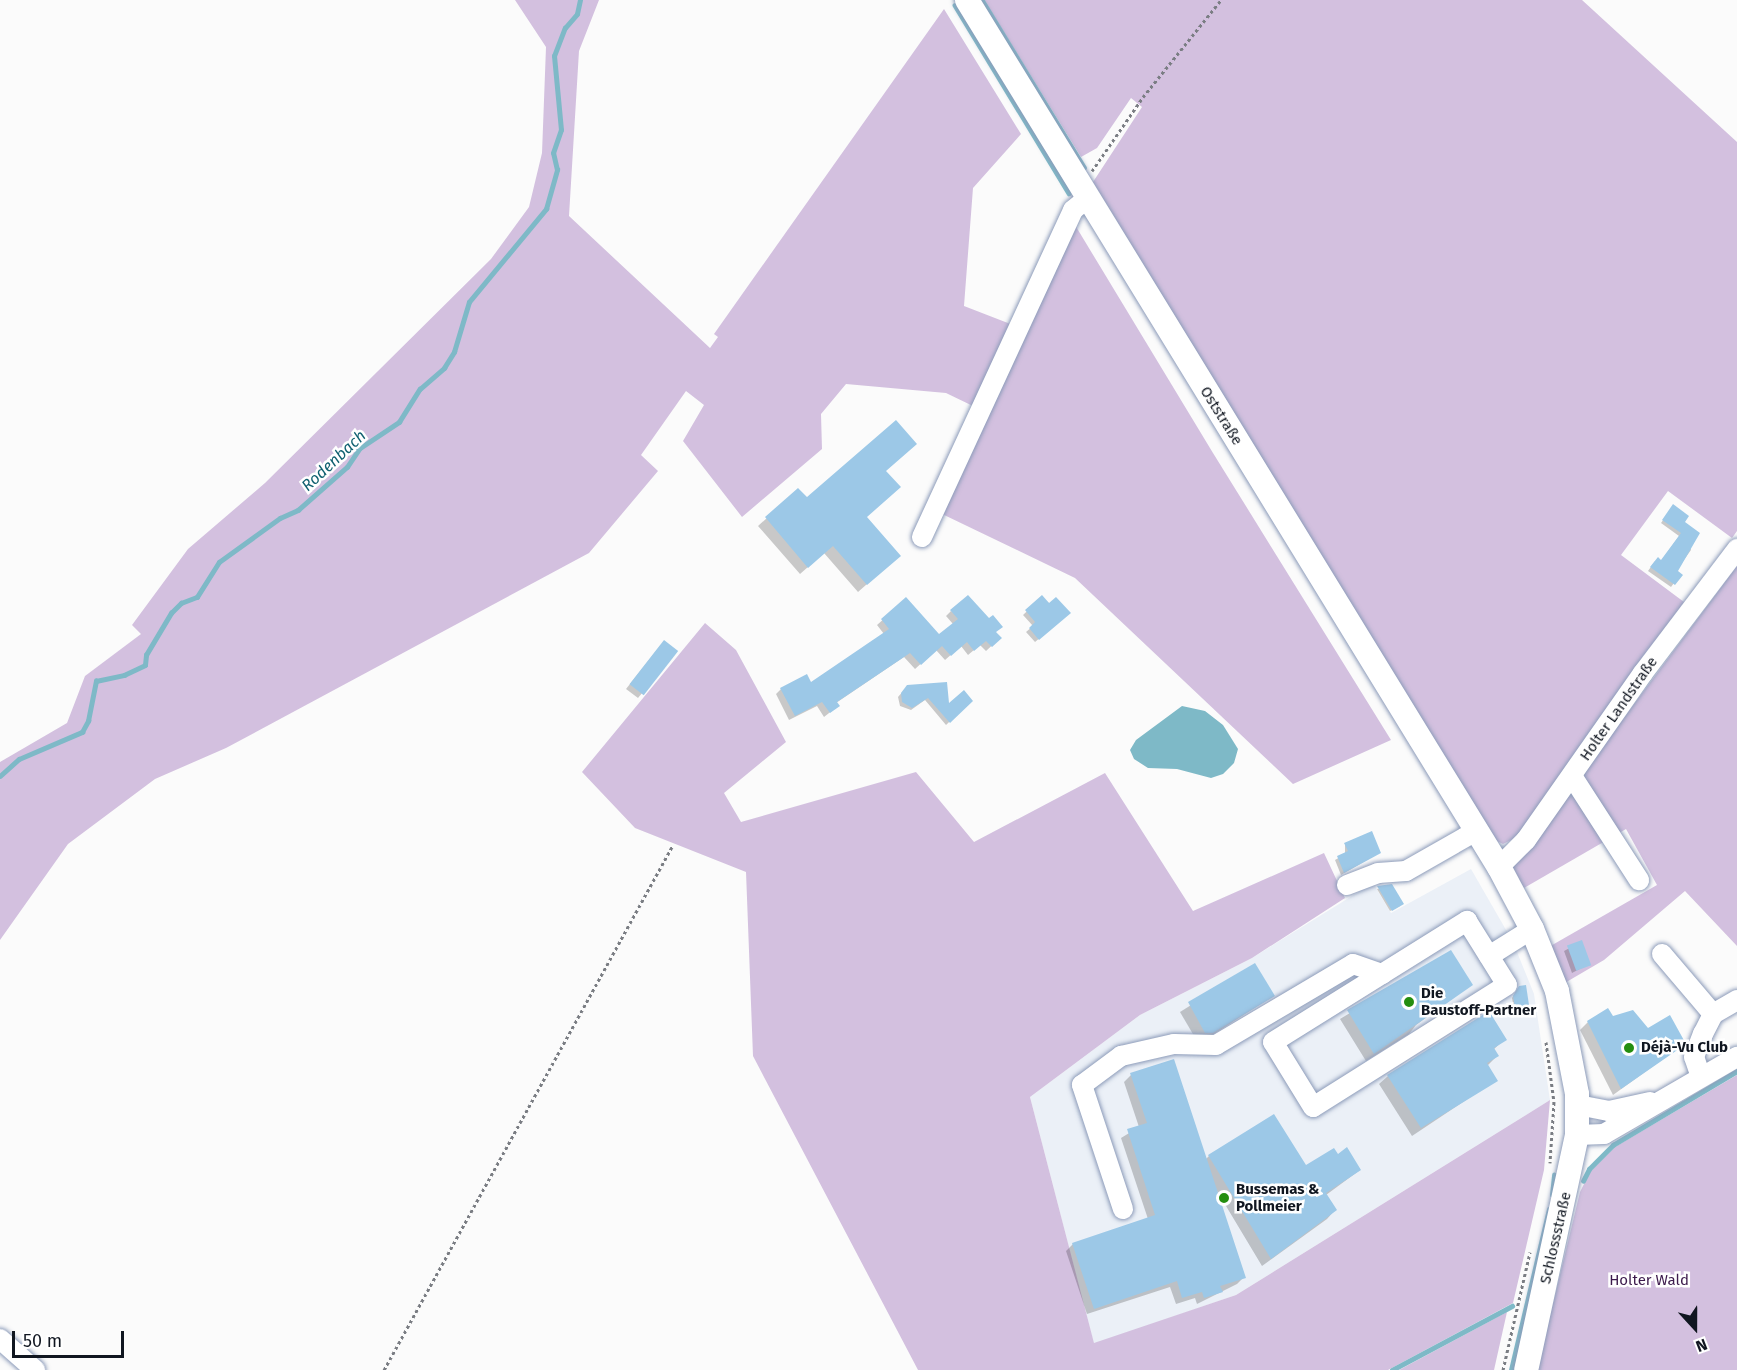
<!DOCTYPE html>
<meta charset="utf-8">
<style>
body{margin:0}
#map{position:relative;width:1737px;height:1370px;overflow:hidden;background:#fbfbfb;font-family:"Fira Sans",sans-serif}
div>[style]{position:absolute}
[style*='--x']{left:calc(var(--x)*1px);top:calc(var(--y)*1px);width:calc(var(--w)*1px);rotate:calc(var(--a)*1deg)}
.built>*{inset:0;background:#ebf0f7}
.green>*{inset:0;background:#d3c0df}
.water>*{inset:0;background:#7eb9c7}
.shadow>*{inset:0;background:#0003}
.stream>*{height:4.5px;margin:-2.25px;padding:0 2.25px;transform-origin:2.25px;border-radius:2.25px;background:#7eb9c7}
.building>*{inset:0;background:#9cc8e7;transform-origin:0 0}
.path>*{height:3px;margin-top:-1.5px;transform-origin:0;background:repeating-linear-gradient(90deg,#7a7d83 0 3px,transparent 0 6px)}
.roads{filter:drop-shadow(0 0 2px #8c9bb9) drop-shadow(0 0 2px #8c9bb9)}
.minor>*{height:20px;margin:-10px;padding:0 10px;transform-origin:10px;border-radius:10px;background:#fff}
.major>*{height:24px;margin:-12px;padding:0 12px;transform-origin:12px;border-radius:12px;background:#fff}
.dots>*{width:16px;height:16px;translate:-50% -50%;box-sizing:border-box;border:3px solid #fff;border-radius:50%}
span{translate:-50% -50%;white-space:nowrap;text-align:center;line-height:1.15;-webkit-text-stroke:5px #fff;paint-order:stroke}
.street-label{font-size:15px;color:#101620}
.poi-label{font-size:15px;color:#101620;font-weight:700}
.left{translate:0 -50%;text-align:left}
.park-label{font-size:15px;color:#3c1a4c}
.water-label{font-size:16px;color:#116171;font-style:italic}
.north{position:absolute;left:1665px;top:1298px;width:60px;height:60px;-webkit-text-stroke:4px #fff;paint-order:stroke;rotate:159deg;font-size:16px;font-weight:700;line-height:24px;text-align:center;color:#101620}
.north::after{content:'';display:block;margin:auto;width:21px;height:27px;background:#101620;clip-path:polygon(50% 0,100% 100%,50% 72%,0 100%)}
.scale{position:absolute;left:12px;top:1331px;width:112px;height:27px;box-sizing:border-box;border:3px solid #101620;border-top:0;padding-left:8px;font-size:18px;line-height:21px;white-space:nowrap;color:#101620;-webkit-text-stroke:4px #fff;paint-order:stroke}
</style>
<div id="map">
<div class="built">
<div style="clip-path:polygon(1471px 869px,1513px 942px,1534px 994px,1550px 1100px,1236px 1295px,1094px 1344px,1030px 1097px,1140px 1015px,1252px 958px,1373px 883px,1391px 913px)"></div>
</div>
<div class="green">
<div style="clip-path:polygon(515px 0,599px 0,579px 51px,569px 216px,710px 348px,718px 337px,714px 334px,944px 9px,1021px 134px,973px 188px,964px 306px,1013px 325px,975px 407px,946px 393px,846px 384px,821px 414px,822px 449px,742px 517px,683px 441px,704px 405px,686px 391px,641px 455px,658px 471px,589px 553px,226px 748px,155px 779px,68px 844px,0 940px,0 762px,67px 723px,85px 676px,141px 634px,132px 625px,188px 549px,265px 483px,491px 259px,529px 207px,542px 153px,546px 47px)"></div>
<div style="clip-path:polygon(984px 0,1582px 0,1737px 142px,1737px 531px,1732px 538px,1668px 491px,1621px 555px,1684px 602px,1517px 837px,1503px 844px,1495px 840px,1093px 182px,1142px 107px,1131px 98px,1097px 148px,1081px 157px)"></div>
<div style="clip-path:polygon(1075px 225px,1213px 453px,1391px 740px,1293px 784px,1075px 578px,940px 513px)"></div>
<div style="clip-path:polygon(1737px 566px,1737px 946px,1685px 891px,1604px 960px,1563px 984px,1547px 948px,1657px 885px,1626px 829px,1524px 888px,1512px 868px)"></div>
<div style="clip-path:polygon(705px 623px,736px 650px,786px 742px,724px 793px,741px 822px,916px 772px,974px 842px,1105px 773px,1193px 911px,1324px 853px,1345px 898px,1252px 958px,1140px 1015px,1030px 1097px,1094px 1343px,1236px 1295px,1550px 1100px,1544px 1170px,1513px 1303px,1388px 1370px,918px 1370px,753px 1056px,746px 872px,635px 828px,582px 772px)"></div>
<div style="clip-path:polygon(1737px 1075px,1737px 1370px,1537px 1370px,1580px 1192px,1590px 1172px,1615px 1147px)"></div>
<div style="clip-path:polygon(1507px 1312px,1494px 1370px,1399px 1370px)"></div>
</div>
<div class="water">
<div style="clip-path:polygon(1182px 706px,1205px 711px,1223px 725px,1238px 749px,1234px 763px,1223px 774px,1211px 778px,1177px 769px,1148px 768px,1134px 759px,1130px 750px,1136px 740px)"></div>
</div>
<div class="shadow">
<div style="clip-path:polygon(885px 471px,865px 517px,891px 563px,858px 592px,824px 553px,800px 574px,758px 526px,798px 490px,807px 499px)"></div>
<div style="clip-path:polygon(1671px 509px,1683px 522px,1691px 550px,1676px 571px,1680px 575px,1671px 587px,1648px 571px,1655px 561px,1661px 561px,1679px 536px,1661px 523px)"></div>
<div style="clip-path:polygon(1042px 597px,1065px 617px,1035px 642px,1026px 632px,1033px 626px,1023px 615px)"></div>
<div style="clip-path:polygon(906px 599px,938px 636px,953px 624px,946px 616px,951px 611px,1000px 638px,986px 651px,980px 645px,968px 655px,961px 646px,945px 660px,936px 650px,915px 669px,904px 657px,836px 703px,838px 706px,824px 717px,817px 706px,789px 720px,776px 694px,781px 689px,810px 684px,884px 634px,877px 625px)"></div>
<div style="clip-path:polygon(660px 646px,676px 652px,638px 698px,626px 689px)"></div>
<div style="clip-path:polygon(946px 684px,947px 707px,971px 701px,946px 725px,925px 700px,911px 710px,900px 706px,898px 697px,904px 690px)"></div>
<div style="clip-path:polygon(1345px 844px,1379px 853px,1341px 875px,1335px 860px,1345px 854px)"></div>
<div style="clip-path:polygon(1391px 886px,1400px 906px,1390px 911px,1377px 889px)"></div>
<div style="clip-path:polygon(1581px 942px,1589px 964px,1572px 973px,1564px 951px)"></div>
<div style="clip-path:polygon(1451px 952px,1471px 985px,1416px 1025px,1409px 1034px,1366px 1061px,1340px 1019px)"></div>
<div style="clip-path:polygon(1255px 965px,1273px 996px,1203px 1041px,1197px 1041px,1180px 1012px)"></div>
<div style="clip-path:polygon(1517px 990px,1528px 1004px,1514px 1008px,1512px 998px)"></div>
<div style="clip-path:polygon(1612px 1018px,1684px 1044px,1613px 1095px,1580px 1030px,1588px 1022px)"></div>
<div style="clip-path:polygon(1505px 1039px,1493px 1050px,1497px 1056px,1487px 1066px,1496px 1080px,1412px 1136px,1379px 1084px,1388px 1076px)"></div>
<div style="clip-path:polygon(1131px 1075px,1205px 1160px,1209px 1156px,1306px 1167px,1337px 1156px,1360px 1170px,1326px 1195px,1335px 1210px,1327px 1219px,1262px 1266px,1217px 1191px,1244px 1277px,1237px 1284px,1197px 1304px,1195px 1298px,1176px 1304px,1170px 1287px,1087px 1314px,1066px 1251px,1073px 1244px,1148px 1219px,1121px 1138px,1139px 1127px,1124px 1082px)"></div>
</div>
<div class="stream">
<div style="--x:982;--y:0;--w:196;--a:58.6"></div>
<div style="--x:955;--y:5;--w:220;--a:58.8"></div>
<div style="--x:0;--y:776;--w:25;--a:-42"></div>
<div style="--x:19;--y:759;--w:69;--a:-23.2"></div>
<div style="--x:82;--y:732;--w:13;--a:-61"></div>
<div style="--x:88;--y:721;--w:41;--a:-78.7"></div>
<div style="--x:96;--y:681;--w:29;--a:-12"></div>
<div style="--x:124;--y:675;--w:23;--a:-25"></div>
<div style="--x:145;--y:665;--w:10;--a:-84"></div>
<div style="--x:146;--y:655;--w:49;--a:-59.2"></div>
<div style="--x:171;--y:613;--w:14;--a:-45"></div>
<div style="--x:181;--y:603;--w:17;--a:-21"></div>
<div style="--x:197;--y:597;--w:41;--a:-57.8"></div>
<div style="--x:219;--y:562;--w:75;--a:-35.8"></div>
<div style="--x:280;--y:518;--w:20;--a:-24"></div>
<div style="--x:298;--y:510;--w:65;--a:-41.3"></div>
<div style="--x:347;--y:467;--w:23;--a:-56"></div>
<div style="--x:360;--y:448;--w:47;--a:-33.7"></div>
<div style="--x:399;--y:422;--w:39;--a:-58"></div>
<div style="--x:420;--y:389;--w:32;--a:-41"></div>
<div style="--x:444;--y:368;--w:19;--a:-58"></div>
<div style="--x:454;--y:352;--w:52;--a:-73.3"></div>
<div style="--x:469;--y:302;--w:121;--a:-50.4"></div>
<div style="--x:546;--y:209;--w:41;--a:-74.2"></div>
<div style="--x:557;--y:170;--w:17;--a:-103"></div>
<div style="--x:553;--y:153;--w:24;--a:-71"></div>
<div style="--x:561;--y:130;--w:74;--a:-95.4"></div>
<div style="--x:554;--y:56;--w:30;--a:-69"></div>
<div style="--x:565;--y:28;--w:18;--a:-49"></div>
<div style="--x:577;--y:14;--w:14;--a:-78"></div>
<div style="--x:1583;--y:1181;--w:13;--a:-63"></div>
<div style="--x:1589;--y:1169;--w:34;--a:-45"></div>
<div style="--x:1613;--y:1145;--w:144;--a:-30.8"></div>
<div style="--x:1552;--y:1195;--w:20;--a:-84"></div>
<div style="--x:1392;--y:1370;--w:136;--a:-28.1"></div>
<div style="--x:1511;--y:1370;--w:165;--a:-76.7"></div>
</div>
<div class="building">
<div style="clip-path:polygon(896px 420px,917px 444px,886px 471px,901px 487px,867px 517px,901px 556px,867px 585px,833px 546px,808px 568px,765px 517px,798px 488px,807px 497px)"></div>
<div style="clip-path:polygon(1673px 504px,1689px 516px,1685px 522px,1700px 533px,1678px 571px,1683px 575px,1675px 585px,1650px 567px,1658px 557px,1661px 560px,1681px 533px,1662px 520px)"></div>
<div style="clip-path:polygon(968px 595px,989px 618px,993px 615px,1003px 627px,996px 632px,1002px 638px,992px 647px,986px 641px,974px 651px,967px 642px,951px 656px,942px 646px,921px 665px,910px 653px,837px 702px,840px 706px,830px 713px,822px 702px,795px 716px,780px 688px,807px 674px,811px 682px,889px 629px,881px 619px,906px 597px,939px 634px,958px 619px,950px 610px)"></div>
<div style="clip-path:polygon(1042px 595px,1049px 603px,1056px 597px,1071px 613px,1039px 640px,1029px 628px,1035px 622px,1025px 610px)"></div>
<div style="left:664px;top:640px;width:18px;height:56px;rotate:38deg"></div>
<div style="clip-path:polygon(947px 682px,949px 703px,964px 690px,973px 701px,950px 723px,928px 698px,912px 708px,902px 702px,901px 693px,907px 685px)"></div>
<div style="clip-path:polygon(1372px 831px,1381px 853px,1344px 873px,1337px 856px,1348px 851px,1344px 843px)"></div>
<div style="clip-path:polygon(1392px 884px,1404px 904px,1392px 911px,1377px 886px)"></div>
<div style="left:1582px;top:940px;width:27px;height:16px;rotate:70deg"></div>
<div style="clip-path:polygon(1451px 950px,1473px 985px,1374px 1054px,1347px 1010px)"></div>
<div style="clip-path:polygon(1255px 963px,1275px 996px,1213px 1033px,1205px 1033px,1188px 1002px)"></div>
<div style="clip-path:polygon(1526px 985px,1529px 1005px,1515px 1007px,1513px 996px,1519px 986px)"></div>
<div style="clip-path:polygon(1608px 1008px,1613px 1016px,1633px 1010px,1648px 1028px,1670px 1015px,1686px 1044px,1621px 1089px,1587px 1021px)"></div>
<div style="clip-path:polygon(1489px 1011px,1507px 1040px,1494px 1048px,1499px 1056px,1487px 1063px,1498px 1081px,1421px 1128px,1387px 1075px)"></div>
<div style="clip-path:polygon(1174px 1059px,1246px 1278px,1220px 1286px,1223px 1292px,1204px 1298px,1202px 1292px,1182px 1298px,1177px 1281px,1094px 1309px,1072px 1243px,1155px 1215px,1127px 1129px,1147px 1123px,1130px 1073px)"></div>
<div style="clip-path:polygon(1274px 1114px,1306px 1165px,1334px 1148px,1338px 1154px,1347px 1147px,1361px 1170px,1326px 1193px,1337px 1210px,1271px 1259px,1208px 1155px)"></div>
</div>
<div class="path">
<div style="--x:1092;--y:171;--w:90;--a:-55.4"></div>
<div style="--x:1143;--y:97;--w:124;--a:-51.2"></div>
<div style="--x:1546;--y:1042;--w:61;--a:82.4"></div>
<div style="--x:1554;--y:1102;--w:61;--a:93.8"></div>
<div style="--x:384;--y:1370;--w:599;--a:-61.17"></div>
<div style="--x:1503;--y:1370;--w:121;--a:-77.1"></div>
</div>
<div class="roads">
<div class="minor">
<div style="--x:922;--y:537;--w:360;--a:-65.2"></div>
<div style="--x:1073;--y:210;--w:19;--a:-39"></div>
<div style="--x:1572;--y:776;--w:124;--a:57.2"></div>
<div style="--x:1499;--y:867;--w:38;--a:-45"></div>
<div style="--x:1526;--y:840;--w:204;--a:-55"></div>
<div style="--x:1643;--y:673;--w:156;--a:-52.8"></div>
<div style="--x:1347;--y:885;--w:33;--a:-21"></div>
<div style="--x:1378;--y:873;--w:28;--a:-4"></div>
<div style="--x:1406;--y:871;--w:81;--a:-29.7"></div>
<div style="--x:1467;--y:921;--w:75;--a:58"></div>
<div style="--x:1507;--y:985;--w:229;--a:147.8"></div>
<div style="--x:1313;--y:1107;--w:76;--a:-121.6"></div>
<div style="--x:1273;--y:1042;--w:229;--a:-32"></div>
<div style="--x:1662;--y:954;--w:79;--a:49.6"></div>
<div style="--x:1489;--y:956;--w:51;--a:-32.1"></div>
<div style="--x:1701;--y:1077;--w:21;--a:-109"></div>
<div style="--x:1694;--y:1057;--w:25;--a:-69"></div>
<div style="--x:1703;--y:1034;--w:22;--a:-63"></div>
<div style="--x:1713;--y:1014;--w:28;--a:-30"></div>
<div style="--x:1578;--y:1105;--w:32;--a:11"></div>
<div style="--x:1609;--y:1111;--w:42;--a:-12.4"></div>
<div style="--x:1577;--y:1135;--w:27;--a:-2"></div>
<div style="--x:1604;--y:1134;--w:154;--a:-30.1"></div>
<div style="--x:1123;--y:1209;--w:131;--a:-108.3"></div>
<div style="--x:1082;--y:1085;--w:49;--a:-36.6"></div>
<div style="--x:1121;--y:1056;--w:54;--a:-12.8"></div>
<div style="--x:1174;--y:1044;--w:42;--a:1.4"></div>
<div style="--x:1216;--y:1045;--w:159;--a:-30.6"></div>
<div style="--x:1353;--y:964;--w:31;--a:19"></div>
<div style="--x:0;--y:1339;--w:47;--a:41.5"></div>
</div>
<div class="major">
<div style="--x:967;--y:0;--w:1017;--a:58.47"></div>
<div style="--x:1499;--y:867;--w:70;--a:62"></div>
<div style="--x:1532;--y:929;--w:67;--a:68"></div>
<div style="--x:1557;--y:991;--w:105;--a:79"></div>
<div style="--x:1577;--y:1094;--w:41;--a:90"></div>
<div style="--x:1577;--y:1135;--w:240;--a:102.2"></div>
</div>
</div>
<div class="dots">
<div style="left:1409px;top:1002px;background:#248e10"></div>
<div style="left:1629px;top:1048px;background:#248e10"></div>
<div style="left:1224px;top:1198px;background:#248e10"></div>
</div>
<div class="street-label">
<span style="left:1221px;top:416px;rotate:58deg">Oststraße</span>
<span style="left:1619px;top:709px;rotate:-55deg">Holter Landstraße</span>
<span style="left:1556px;top:1238px;rotate:-77deg">Schlossstraße</span>
</div>
<div class="poi-label">
<span class="left" style="left:1421px;top:1002px">Die<br>Baustoff-Partner</span>
<span class="left" style="left:1641px;top:1048px">Déjà-Vu Club</span>
<span class="left" style="left:1236px;top:1198px">Bussemas &amp;<br>Pollmeier</span>
</div>
<div class="park-label">
<span style="left:1649px;top:1281px">Holter Wald</span>
</div>
<div class="water-label">
<span style="left:334px;top:461px;rotate:-43deg">Rodenbach</span>
</div>
<div class="north">N</div>
<div class="scale">50 m</div>
</div>
